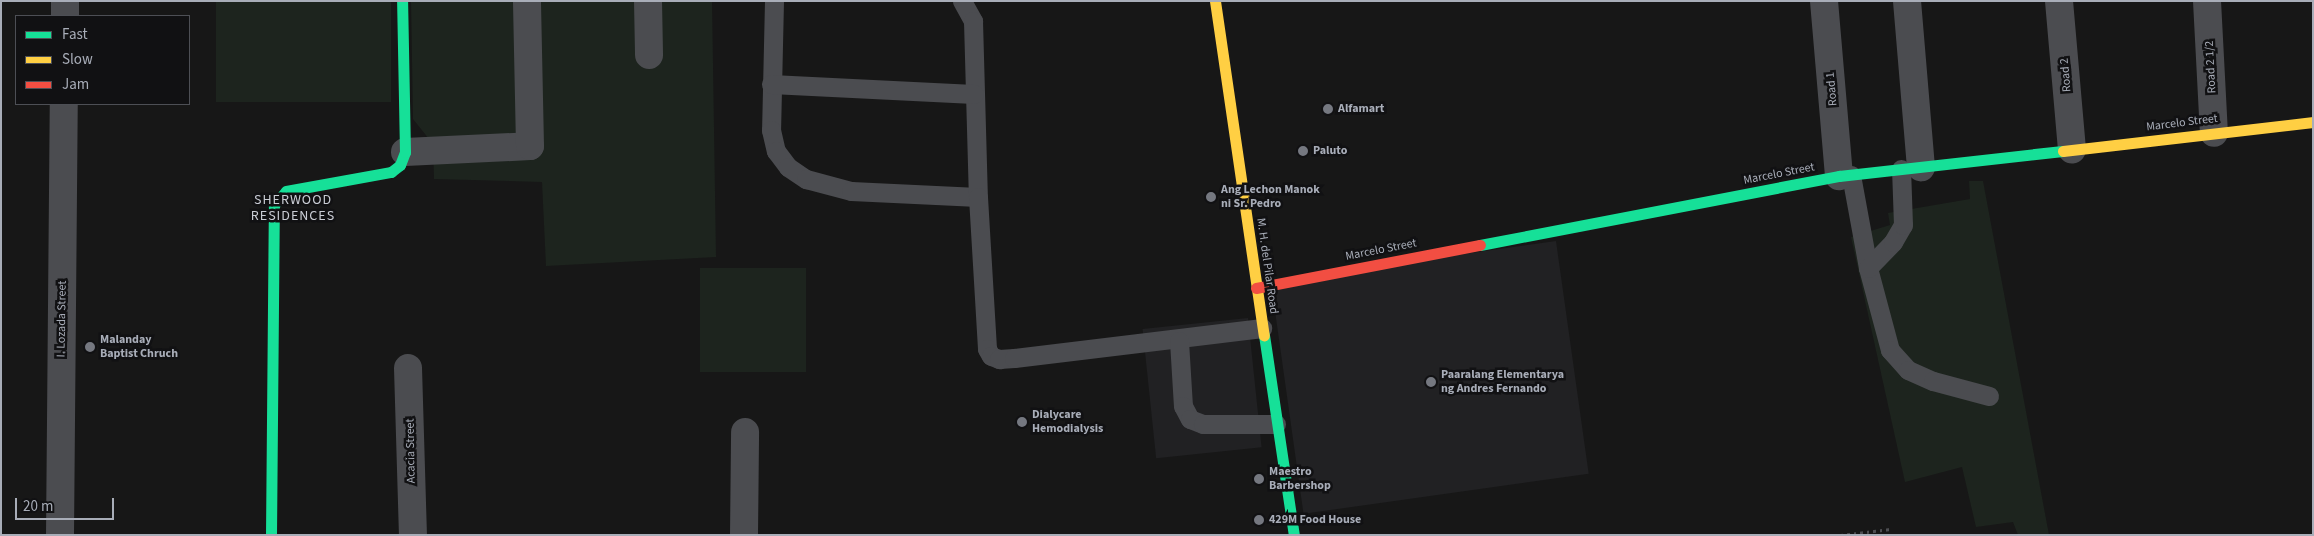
<!DOCTYPE html>
<style>
body{margin:0}
#map{position:relative;width:2314px;height:536px;overflow:hidden;background:#171717;font-family:"Source Sans 3",sans-serif}
div>[style]{position:absolute}
[style*='--x']{left:calc(var(--x)*1px);top:calc(var(--y)*1px);width:calc(var(--w)*1px);rotate:calc(var(--a)*1deg)}
.built>*{inset:0;background:#212123;transform-origin:0 0}
.green>*{inset:0;background:#1d241e;transform-origin:0 0}
.path>*{height:3px;margin-top:-1.5px;transform-origin:0;background:repeating-linear-gradient(90deg,#4d4e52 0 2.5px,transparent 0 6.5px)}
.lane>*{height:19px;margin:-9.5px;padding:0 9.5px;transform-origin:9.5px;border-radius:9.5px;background:#4b4c50}
.street>*{height:28px;margin:-14px;padding:0 14px;transform-origin:14px;border-radius:14px;background:#4b4c50}
.fast>*{height:11px;margin:-5.5px;padding:0 5.5px;transform-origin:5.5px;border-radius:5.5px;background:#16e098}
.slow>*{height:11px;margin:-5.5px;padding:0 5.5px;transform-origin:5.5px;border-radius:5.5px;background:#ffcf43}
.jam>*{height:11px;margin:-5.5px;padding:0 5.5px;transform-origin:5.5px;border-radius:5.5px;background:#f24e42}
.dots>*{width:14px;height:14px;translate:-50% -50%;box-sizing:border-box;border:2px solid #111113;border-radius:50%}
span{translate:-50% -50%;white-space:nowrap;text-align:center;line-height:1.15;-webkit-text-stroke:5px #111113;paint-order:stroke}
.street-label{font-size:12px;color:#a8adb8}
.poi-label{font-size:12px;color:#a8adb8;font-weight:700}
.left{translate:0 -50%;text-align:left}
.neighbourhood-label{font-size:14px;color:#c9ccd4;letter-spacing:1px}
.frame{position:absolute;inset:0;border:2px solid #a8adb8;pointer-events:none}
.legend{position:absolute;left:15px;top:15px;width:175px;height:90px;box-sizing:border-box;background:#111113;border:1px solid #4d4f55;margin:0;padding:6px 9px;list-style:none;font-size:15px;color:#a8adb8}
.legend li{display:flex;align-items:center;gap:10px;height:25px}
.legend b{width:25px;border:1px solid #4d4f55}
.scale{position:absolute;left:15px;top:498px;width:99px;height:22px;box-sizing:border-box;border:2px solid #a8adb8;border-top:0;padding-left:6px;font-size:15px;line-height:18px;white-space:nowrap;color:#a8adb8;-webkit-text-stroke:4px #111113;paint-order:stroke}
</style>
<div id="map">
<div class="built">
<div style="left:1556px;top:241px;width:235px;height:288px;rotate:82deg"></div>
<div style="left:1248px;top:318px;width:130px;height:106px;rotate:84deg"></div>
</div>
<div class="green">
<div style="left:216px;top:1px;width:175px;height:101px"></div>
<div style="clip-path:polygon(411px 1px,712px 1px,716px 257px,546px 266px,542px 182px,434px 179px,433px 144px,413px 119px)"></div>
<div style="clip-path:polygon(1969px 181px,1983px 181px,2049px 535px,2018px 535px,2013px 522px,1976px 527px,1962px 467px,1905px 482px,1851px 237px,1890px 225px,1888px 213px,1970px 199px)"></div>
<div style="left:700px;top:268px;width:106px;height:104px"></div>
</div>
<div class="path">
<div style="--x:1841;--y:535;--w:50;--a:-6.8"></div>
</div>
<div class="lane">
<div style="--x:774;--y:1;--w:129;--a:91.3"></div>
<div style="--x:771;--y:130;--w:22;--a:77"></div>
<div style="--x:776;--y:151;--w:20;--a:53"></div>
<div style="--x:788;--y:167;--w:22;--a:34"></div>
<div style="--x:806;--y:179;--w:47;--a:14.9"></div>
<div style="--x:851;--y:191;--w:127;--a:2.7"></div>
<div style="--x:962;--y:1;--w:23;--a:61"></div>
<div style="--x:973;--y:21;--w:176;--a:88.4"></div>
<div style="--x:978;--y:197;--w:152;--a:86.6"></div>
<div style="--x:987;--y:349;--w:8;--a:60"></div>
<div style="--x:991;--y:356;--w:9;--a:21"></div>
<div style="--x:999;--y:359;--w:15;--a:-4"></div>
<div style="--x:1014;--y:358;--w:250;--a:-6.9"></div>
<div style="--x:771;--y:84;--w:203;--a:2.8"></div>
<div style="--x:1851;--y:175;--w:95;--a:79.6"></div>
<div style="--x:1868;--y:268;--w:85;--a:75"></div>
<div style="--x:1890;--y:350;--w:27;--a:48"></div>
<div style="--x:1908;--y:370;--w:27;--a:24"></div>
<div style="--x:1933;--y:381;--w:58;--a:15"></div>
<div style="--x:1868;--y:268;--w:36;--a:-46"></div>
<div style="--x:1893;--y:242;--w:20;--a:-60"></div>
<div style="--x:1903;--y:225;--w:56;--a:-92"></div>
<div style="--x:1179;--y:341;--w:65;--a:86.5"></div>
<div style="--x:1183;--y:406;--w:15;--a:62"></div>
<div style="--x:1190;--y:419;--w:14;--a:21"></div>
<div style="--x:1203;--y:424;--w:73;--a:0"></div>
</div>
<div class="street">
<div style="--x:648;--y:1;--w:54;--a:88.9"></div>
<div style="--x:1824;--y:1;--w:176;--a:85.1"></div>
<div style="--x:1907;--y:1;--w:167;--a:85.2"></div>
<div style="--x:2059;--y:1;--w:149;--a:85"></div>
<div style="--x:2207;--y:1;--w:132;--a:87"></div>
<div style="--x:65;--y:16;--w:15;--a:-90"></div>
<div style="--x:405;--y:152;--w:125;--a:-2.7"></div>
<div style="--x:530;--y:146;--w:145;--a:-91.2"></div>
<div style="--x:408;--y:368;--w:167;--a:88.3"></div>
<div style="--x:60;--y:535;--w:431;--a:-89.5"></div>
<div style="--x:744;--y:535;--w:103;--a:-89.4"></div>
</div>
<div class="fast">
<div style="--x:1480;--y:245;--w:366;--a:-10.9"></div>
<div style="--x:1839;--y:176;--w:225;--a:-6.4"></div>
<div style="--x:1264;--y:335;--w:202;--a:81.5"></div>
<div style="--x:271;--y:535;--w:330;--a:-89.5"></div>
<div style="--x:274;--y:205;--w:18;--a:-49"></div>
<div style="--x:286;--y:191;--w:107;--a:-10.3"></div>
<div style="--x:391;--y:172;--w:11;--a:-38"></div>
<div style="--x:400;--y:165;--w:14;--a:-69"></div>
<div style="--x:405;--y:152;--w:151;--a:-91.1"></div>
</div>
<div class="slow">
<div style="--x:1215;--y:1;--w:338;--a:81.7"></div>
<div style="--x:2063;--y:151;--w:252;--a:-6.6"></div>
</div>
<div class="jam">
<div style="--x:1256;--y:288;--w:228;--a:-10.9"></div>
</div>
<div class="dots">
<div style="left:1328px;top:109px;background:#757880"></div>
<div style="left:1303px;top:151px;background:#757880"></div>
<div style="left:1211px;top:197px;background:#757880"></div>
<div style="left:90px;top:347px;background:#757880"></div>
<div style="left:1431px;top:382px;background:#757880"></div>
<div style="left:1022px;top:422px;background:#757880"></div>
<div style="left:1259px;top:479px;background:#757880"></div>
<div style="left:1259px;top:520px;background:#757880"></div>
</div>
<div class="street-label">
<span style="left:2211px;top:67px;rotate:-93deg">Road 2 1/2</span>
<span style="left:2066px;top:75px;rotate:-95deg">Road 2</span>
<span style="left:1832px;top:89px;rotate:-95deg">Road 1</span>
<span style="left:2182px;top:123px;rotate:-7deg">Marcelo Street</span>
<span style="left:1779px;top:174px;rotate:-11deg">Marcelo Street</span>
<span style="left:1381px;top:250px;rotate:-11deg">Marcelo Street</span>
<span style="left:1267px;top:266px;rotate:82deg">M. H. del Pilar Road</span>
<span style="left:62px;top:319px;rotate:-89deg">I. Lozada Street</span>
<span style="left:411px;top:451px;rotate:-91deg">Acacia Street</span>
</div>
<div class="poi-label">
<span class="left" style="left:1338px;top:109px">Alfamart</span>
<span class="left" style="left:1313px;top:151px">Paluto</span>
<span class="left" style="left:1221px;top:197px">Ang Lechon Manok<br>ni Sr. Pedro</span>
<span class="left" style="left:100px;top:347px">Malanday<br>Baptist Chruch</span>
<span class="left" style="left:1441px;top:382px">Paaralang Elementarya<br>ng Andres Fernando</span>
<span class="left" style="left:1032px;top:422px">Dialycare<br>Hemodialysis</span>
<span class="left" style="left:1269px;top:479px">Maestro<br>Barbershop</span>
<span class="left" style="left:1269px;top:520px">429M Food House</span>
</div>
<div class="neighbourhood-label">
<span style="left:293px;top:208px">SHERWOOD<br>RESIDENCES</span>
</div>
<div class="frame"></div>
<ul class="legend">
<li><b style="height:6px;background:#16e098"></b>Fast</li>
<li><b style="height:6px;background:#ffcf43"></b>Slow</li>
<li><b style="height:6px;background:#f24e42"></b>Jam</li>
</ul>
<div class="scale">20 m</div>
</div>
